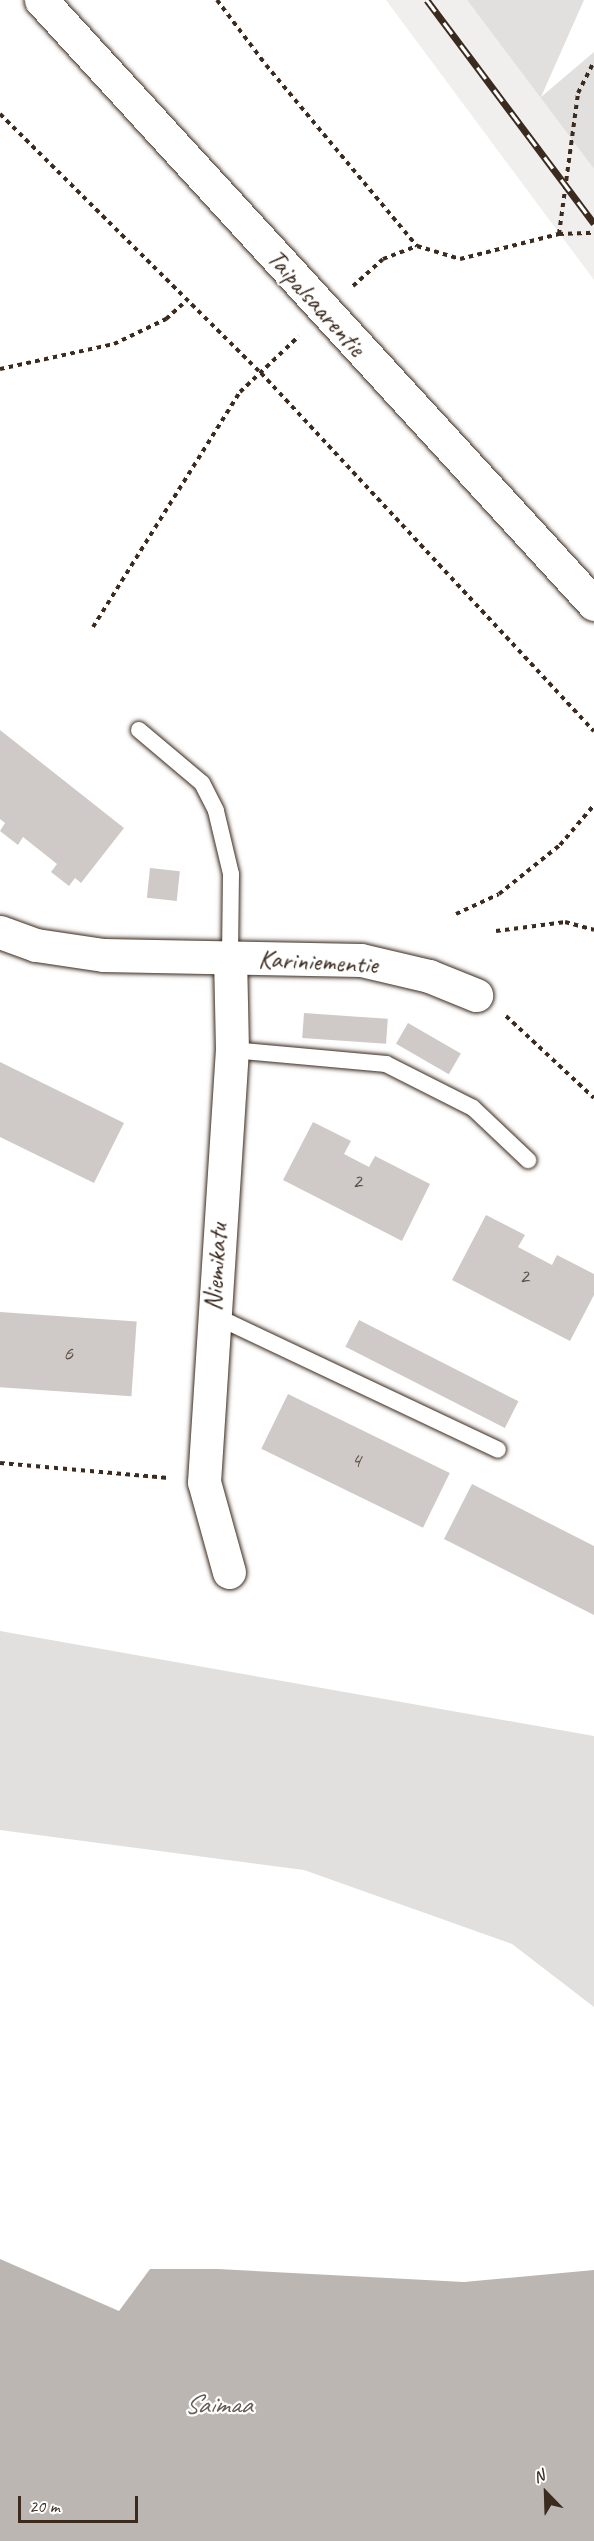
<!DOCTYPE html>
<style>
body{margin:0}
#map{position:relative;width:594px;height:2541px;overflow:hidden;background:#fff;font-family:Caveat,sans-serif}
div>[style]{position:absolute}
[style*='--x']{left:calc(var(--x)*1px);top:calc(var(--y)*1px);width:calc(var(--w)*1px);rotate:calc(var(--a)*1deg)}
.built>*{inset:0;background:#f1efee}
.green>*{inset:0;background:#e2e0de}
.water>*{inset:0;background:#bcb6b3}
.building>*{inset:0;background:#cfcac7;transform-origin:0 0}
.path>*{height:4px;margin-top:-2px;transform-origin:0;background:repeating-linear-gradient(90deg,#3b2a1e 0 4.5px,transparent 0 9px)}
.roads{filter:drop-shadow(0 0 2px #3b2a1e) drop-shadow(0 0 2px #3b2a1e)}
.lane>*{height:16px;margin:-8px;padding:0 8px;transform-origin:8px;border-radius:8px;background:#fff}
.street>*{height:33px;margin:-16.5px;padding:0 16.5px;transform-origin:16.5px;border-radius:16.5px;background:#fff}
.secondary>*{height:33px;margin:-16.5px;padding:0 16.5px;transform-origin:16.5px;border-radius:16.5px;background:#fff}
.rail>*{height:7px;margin-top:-3.5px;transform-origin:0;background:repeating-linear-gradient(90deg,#fff 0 14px,#3b2a1e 0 28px);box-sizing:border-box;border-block:2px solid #3b2a1e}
span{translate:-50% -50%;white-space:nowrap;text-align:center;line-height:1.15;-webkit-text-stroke:4.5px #fff;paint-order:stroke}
.number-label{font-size:22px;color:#605248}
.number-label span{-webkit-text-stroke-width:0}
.street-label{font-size:26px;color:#3b2a1e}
.water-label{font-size:27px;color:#685b52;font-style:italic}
.north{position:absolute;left:516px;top:2463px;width:60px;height:60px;-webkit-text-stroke:4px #fff;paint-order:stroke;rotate:337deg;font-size:16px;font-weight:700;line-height:24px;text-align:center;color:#3b2a1e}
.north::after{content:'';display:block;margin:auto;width:21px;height:27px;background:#3b2a1e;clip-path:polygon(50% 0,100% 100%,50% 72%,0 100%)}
.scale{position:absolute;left:18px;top:2496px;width:120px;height:27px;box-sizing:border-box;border:3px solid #3b2a1e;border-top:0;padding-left:8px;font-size:18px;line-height:21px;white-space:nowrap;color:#3b2a1e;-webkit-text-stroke:4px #fff;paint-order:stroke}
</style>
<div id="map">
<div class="built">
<div style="clip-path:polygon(386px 0,467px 0,594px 169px,594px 280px)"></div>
</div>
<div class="green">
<div style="clip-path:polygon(467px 0,584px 0,541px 97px,594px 52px,594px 169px)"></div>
<div style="clip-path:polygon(0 1631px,594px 1736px,594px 2007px,512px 1944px,304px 1870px,0 1830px)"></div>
</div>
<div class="water">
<div style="clip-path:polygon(0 2259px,119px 2311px,150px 2269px,218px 2269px,464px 2282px,594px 2270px,594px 2541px,0 2541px)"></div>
</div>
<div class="building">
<div style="clip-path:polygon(0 730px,124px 828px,81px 883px,75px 878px,69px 886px,51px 872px,57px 864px,23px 837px,18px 845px,0 831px,5px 823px,0 819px)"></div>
<div style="left:150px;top:868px;width:30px;height:30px;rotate:6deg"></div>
<div style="left:304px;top:1013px;width:84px;height:25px;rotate:4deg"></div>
<div style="left:408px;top:1023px;width:61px;height:24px;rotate:30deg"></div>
<div style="clip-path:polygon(0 1062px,124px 1123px,94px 1183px,0 1137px)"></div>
<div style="clip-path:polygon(313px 1122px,351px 1141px,344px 1154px,369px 1167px,375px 1156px,430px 1184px,402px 1241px,283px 1180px)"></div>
<div style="clip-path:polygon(486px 1215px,525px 1235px,518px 1247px,552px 1265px,557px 1255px,594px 1274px,594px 1295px,570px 1341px,452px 1280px)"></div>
<div style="left:0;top:1312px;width:137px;height:75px;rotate:4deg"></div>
<div style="left:359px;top:1320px;width:179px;height:30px;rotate:27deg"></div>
<div style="left:288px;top:1394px;width:180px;height:61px;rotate:26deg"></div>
<div style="clip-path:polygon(472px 1484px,594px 1546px,594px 1615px,444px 1539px)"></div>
</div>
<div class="path">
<div style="--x:217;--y:0;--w:81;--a:53"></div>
<div style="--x:266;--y:65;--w:236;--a:50.2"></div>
<div style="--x:417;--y:246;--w:45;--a:16.8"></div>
<div style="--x:460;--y:259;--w:102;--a:-14.2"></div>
<div style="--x:559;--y:234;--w:35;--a:-2"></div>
<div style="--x:0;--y:114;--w:368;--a:44.8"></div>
<div style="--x:261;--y:373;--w:489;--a:47.1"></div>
<div style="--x:559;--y:234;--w:142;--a:-82.3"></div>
<div style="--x:578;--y:93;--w:36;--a:-63"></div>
<div style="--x:353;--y:286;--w:40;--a:-42"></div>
<div style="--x:383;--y:259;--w:36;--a:-21"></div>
<div style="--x:0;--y:369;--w:117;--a:-12.4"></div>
<div style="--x:114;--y:344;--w:58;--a:-25.7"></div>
<div style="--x:166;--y:319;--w:28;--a:-42"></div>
<div style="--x:93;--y:627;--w:277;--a:-58"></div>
<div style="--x:240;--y:392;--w:81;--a:-43.5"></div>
<div style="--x:456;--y:914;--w:47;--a:-24.9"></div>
<div style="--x:499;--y:894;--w:78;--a:-38.8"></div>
<div style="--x:560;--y:845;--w:52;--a:-49.6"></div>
<div style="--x:496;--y:931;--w:70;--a:-7.4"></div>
<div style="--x:565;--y:922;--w:30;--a:15"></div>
<div style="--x:506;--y:1016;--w:120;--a:43"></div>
<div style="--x:0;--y:1463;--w:169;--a:5.1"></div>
</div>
<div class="roads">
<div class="lane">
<div style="--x:139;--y:730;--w:82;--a:40.1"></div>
<div style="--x:202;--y:783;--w:31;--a:63"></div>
<div style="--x:216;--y:811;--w:65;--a:76.6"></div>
<div style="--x:231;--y:874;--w:84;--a:90.7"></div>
<div style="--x:232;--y:1050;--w:155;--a:5.2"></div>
<div style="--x:386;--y:1064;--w:97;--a:26.8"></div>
<div style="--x:473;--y:1108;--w:76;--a:43.4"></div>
<div style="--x:213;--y:1315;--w:315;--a:25.3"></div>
</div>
<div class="street">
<div style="--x:0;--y:932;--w:38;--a:20"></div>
<div style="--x:36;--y:945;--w:68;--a:8.5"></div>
<div style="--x:103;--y:955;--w:258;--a:1.1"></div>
<div style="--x:361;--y:960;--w:70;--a:13.2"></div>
<div style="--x:429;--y:976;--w:51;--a:22"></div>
<div style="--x:229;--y:1572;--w:93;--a:-105.5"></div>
<div style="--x:204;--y:1482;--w:433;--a:-86.3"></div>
<div style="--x:232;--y:1050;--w:92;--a:-91.2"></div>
</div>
<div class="secondary">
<div style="--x:41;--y:0;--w:819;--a:47.52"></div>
</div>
</div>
<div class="rail">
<div style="--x:427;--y:0;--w:279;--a:53.2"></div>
</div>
<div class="number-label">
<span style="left:357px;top:1182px">2</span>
<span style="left:524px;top:1277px">2</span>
<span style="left:68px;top:1354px">6</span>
<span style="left:356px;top:1461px">4</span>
</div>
<div class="street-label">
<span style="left:316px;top:303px;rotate:48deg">Taipalsaarentie</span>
<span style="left:318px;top:962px;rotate:3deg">Kariniementie</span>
<span style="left:216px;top:1267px;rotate:-86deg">Niemikatu</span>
</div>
<div class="water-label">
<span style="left:218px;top:2405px">Saimaa</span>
</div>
<div class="north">N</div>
<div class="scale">20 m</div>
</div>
